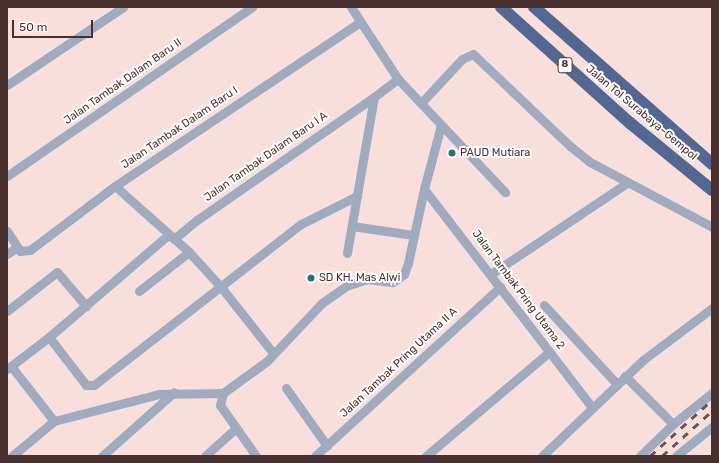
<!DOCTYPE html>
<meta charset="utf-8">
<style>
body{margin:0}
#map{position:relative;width:719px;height:463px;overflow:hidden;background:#f9dfdc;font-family:Rubik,sans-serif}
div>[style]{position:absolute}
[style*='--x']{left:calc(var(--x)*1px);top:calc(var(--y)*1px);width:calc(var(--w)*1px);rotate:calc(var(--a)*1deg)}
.minor>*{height:9px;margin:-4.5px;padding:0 4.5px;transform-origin:4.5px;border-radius:4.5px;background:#a0abc0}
.motorway>*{height:12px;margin:-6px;padding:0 6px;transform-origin:6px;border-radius:6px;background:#526792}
.rail>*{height:3px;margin-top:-1.5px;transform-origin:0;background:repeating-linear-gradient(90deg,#6a514f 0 7px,transparent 0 14px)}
.dots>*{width:11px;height:11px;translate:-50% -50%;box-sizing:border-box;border:2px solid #fff;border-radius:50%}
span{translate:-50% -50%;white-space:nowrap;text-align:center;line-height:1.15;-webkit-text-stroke:4px #fff;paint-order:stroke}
.shield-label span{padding:1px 3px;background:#fff;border:1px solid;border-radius:3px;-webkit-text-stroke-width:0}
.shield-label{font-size:10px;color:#49302e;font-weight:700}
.street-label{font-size:11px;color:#49302e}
.poi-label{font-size:11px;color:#49302e}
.left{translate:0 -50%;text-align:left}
.frame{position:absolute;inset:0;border:8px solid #49302e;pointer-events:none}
.scale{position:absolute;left:12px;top:20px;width:81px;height:18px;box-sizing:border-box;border:2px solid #49302e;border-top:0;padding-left:5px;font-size:12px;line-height:14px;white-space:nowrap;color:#49302e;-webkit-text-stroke:3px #fff;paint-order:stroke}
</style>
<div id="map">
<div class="minor">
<div style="--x:351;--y:7;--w:86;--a:56.9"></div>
<div style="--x:398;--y:79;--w:156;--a:46.6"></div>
<div style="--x:7;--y:85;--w:140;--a:-33.9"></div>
<div style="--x:421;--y:103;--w:60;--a:-47"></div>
<div style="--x:462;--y:59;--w:12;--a:-24"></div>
<div style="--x:473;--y:54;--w:134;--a:43.5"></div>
<div style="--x:570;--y:146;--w:26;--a:39"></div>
<div style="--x:590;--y:162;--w:138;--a:28"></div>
<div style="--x:7;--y:176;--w:298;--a:-34.6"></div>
<div style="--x:115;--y:186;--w:99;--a:41.7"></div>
<div style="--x:189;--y:252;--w:47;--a:47.6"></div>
<div style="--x:221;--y:287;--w:85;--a:51.7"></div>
<div style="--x:424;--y:189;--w:275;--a:52.4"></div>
<div style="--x:352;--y:226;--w:62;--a:8.4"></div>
<div style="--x:7;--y:231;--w:24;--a:57"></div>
<div style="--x:20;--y:251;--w:10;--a:-6"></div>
<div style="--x:30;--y:250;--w:106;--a:-37"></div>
<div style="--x:115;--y:186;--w:295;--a:-33.8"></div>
<div style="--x:174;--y:239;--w:30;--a:-40"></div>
<div style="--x:197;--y:220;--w:216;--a:-34.8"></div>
<div style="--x:347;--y:253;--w:158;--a:-80.2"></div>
<div style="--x:374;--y:97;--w:30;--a:-37"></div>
<div style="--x:7;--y:254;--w:12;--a:-35"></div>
<div style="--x:491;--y:274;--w:164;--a:-33.8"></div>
<div style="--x:139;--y:291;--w:63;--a:-38"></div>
<div style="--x:544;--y:305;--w:108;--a:47.3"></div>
<div style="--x:7;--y:311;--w:63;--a:-38"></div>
<div style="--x:57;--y:272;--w:45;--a:49.5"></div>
<div style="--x:49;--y:337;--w:61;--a:52.4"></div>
<div style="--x:86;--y:385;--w:8;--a:0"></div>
<div style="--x:94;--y:385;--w:262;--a:-37.9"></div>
<div style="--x:301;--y:224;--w:63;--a:-26.6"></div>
<div style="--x:11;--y:366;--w:70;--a:52"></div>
<div style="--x:7;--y:369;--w:53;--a:-37.3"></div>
<div style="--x:49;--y:337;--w:157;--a:-40.6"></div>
<div style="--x:625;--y:376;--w:68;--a:45"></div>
<div style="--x:286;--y:388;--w:71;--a:54.7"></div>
<div style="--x:12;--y:456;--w:55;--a:-39.8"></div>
<div style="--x:54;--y:421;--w:108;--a:-14.4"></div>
<div style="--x:159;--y:394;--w:64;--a:-0.9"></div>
<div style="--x:102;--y:456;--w:96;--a:-41.6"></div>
<div style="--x:205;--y:456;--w:42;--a:-42.1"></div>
<div style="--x:256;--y:456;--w:62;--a:-125.2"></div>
<div style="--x:220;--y:405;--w:12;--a:-76"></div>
<div style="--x:223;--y:393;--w:54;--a:-36"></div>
<div style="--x:267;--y:361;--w:80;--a:-46.5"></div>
<div style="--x:322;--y:303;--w:29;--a:-35"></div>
<div style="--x:346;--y:286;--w:22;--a:-18"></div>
<div style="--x:367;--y:279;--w:26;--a:7"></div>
<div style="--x:393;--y:282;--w:14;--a:-36"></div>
<div style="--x:404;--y:274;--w:12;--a:-70"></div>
<div style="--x:408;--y:263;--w:76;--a:-77.8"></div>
<div style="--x:424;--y:189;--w:66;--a:-75.1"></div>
<div style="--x:315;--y:456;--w:251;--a:-42.4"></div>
<div style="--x:426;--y:456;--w:161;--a:-40.2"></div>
<div style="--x:542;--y:456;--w:139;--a:-43.5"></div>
<div style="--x:643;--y:360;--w:86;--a:-37"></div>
<div style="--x:640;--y:456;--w:46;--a:-44.1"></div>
<div style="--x:673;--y:424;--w:50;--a:-38.5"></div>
<div style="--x:676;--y:456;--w:46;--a:-38.9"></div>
</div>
<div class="motorway">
<div style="--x:501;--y:7;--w:173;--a:42"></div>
<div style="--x:630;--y:123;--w:106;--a:39.3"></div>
<div style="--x:534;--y:7;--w:237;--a:41.4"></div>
</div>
<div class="rail">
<div style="--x:650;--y:456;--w:84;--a:-42.1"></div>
<div style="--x:662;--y:456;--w:67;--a:-42"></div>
</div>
<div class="dots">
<div style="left:452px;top:153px;background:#267077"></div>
<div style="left:311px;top:278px;background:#267077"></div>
</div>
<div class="shield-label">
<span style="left:565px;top:65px">8</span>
</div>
<div class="street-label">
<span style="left:123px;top:82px;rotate:-35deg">Jalan Tambak Dalam Baru II</span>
<span style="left:641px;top:113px;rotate:40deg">Jalan Tol Surabaya–Gempol</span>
<span style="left:180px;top:128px;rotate:-34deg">Jalan Tambak Dalam Baru I</span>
<span style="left:266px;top:157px;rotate:-35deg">Jalan Tambak Dalam Baru I A</span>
<span style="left:518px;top:290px;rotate:53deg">Jalan Tambak Pring Utama 2</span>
<span style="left:399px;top:363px;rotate:-43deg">Jalan Tambak Pring Utama II A</span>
</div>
<div class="poi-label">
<span class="left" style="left:460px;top:153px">PAUD Mutiara</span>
<span class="left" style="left:319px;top:278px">SD KH. Mas Alwi</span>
</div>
<div class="frame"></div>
<div class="scale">50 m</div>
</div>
